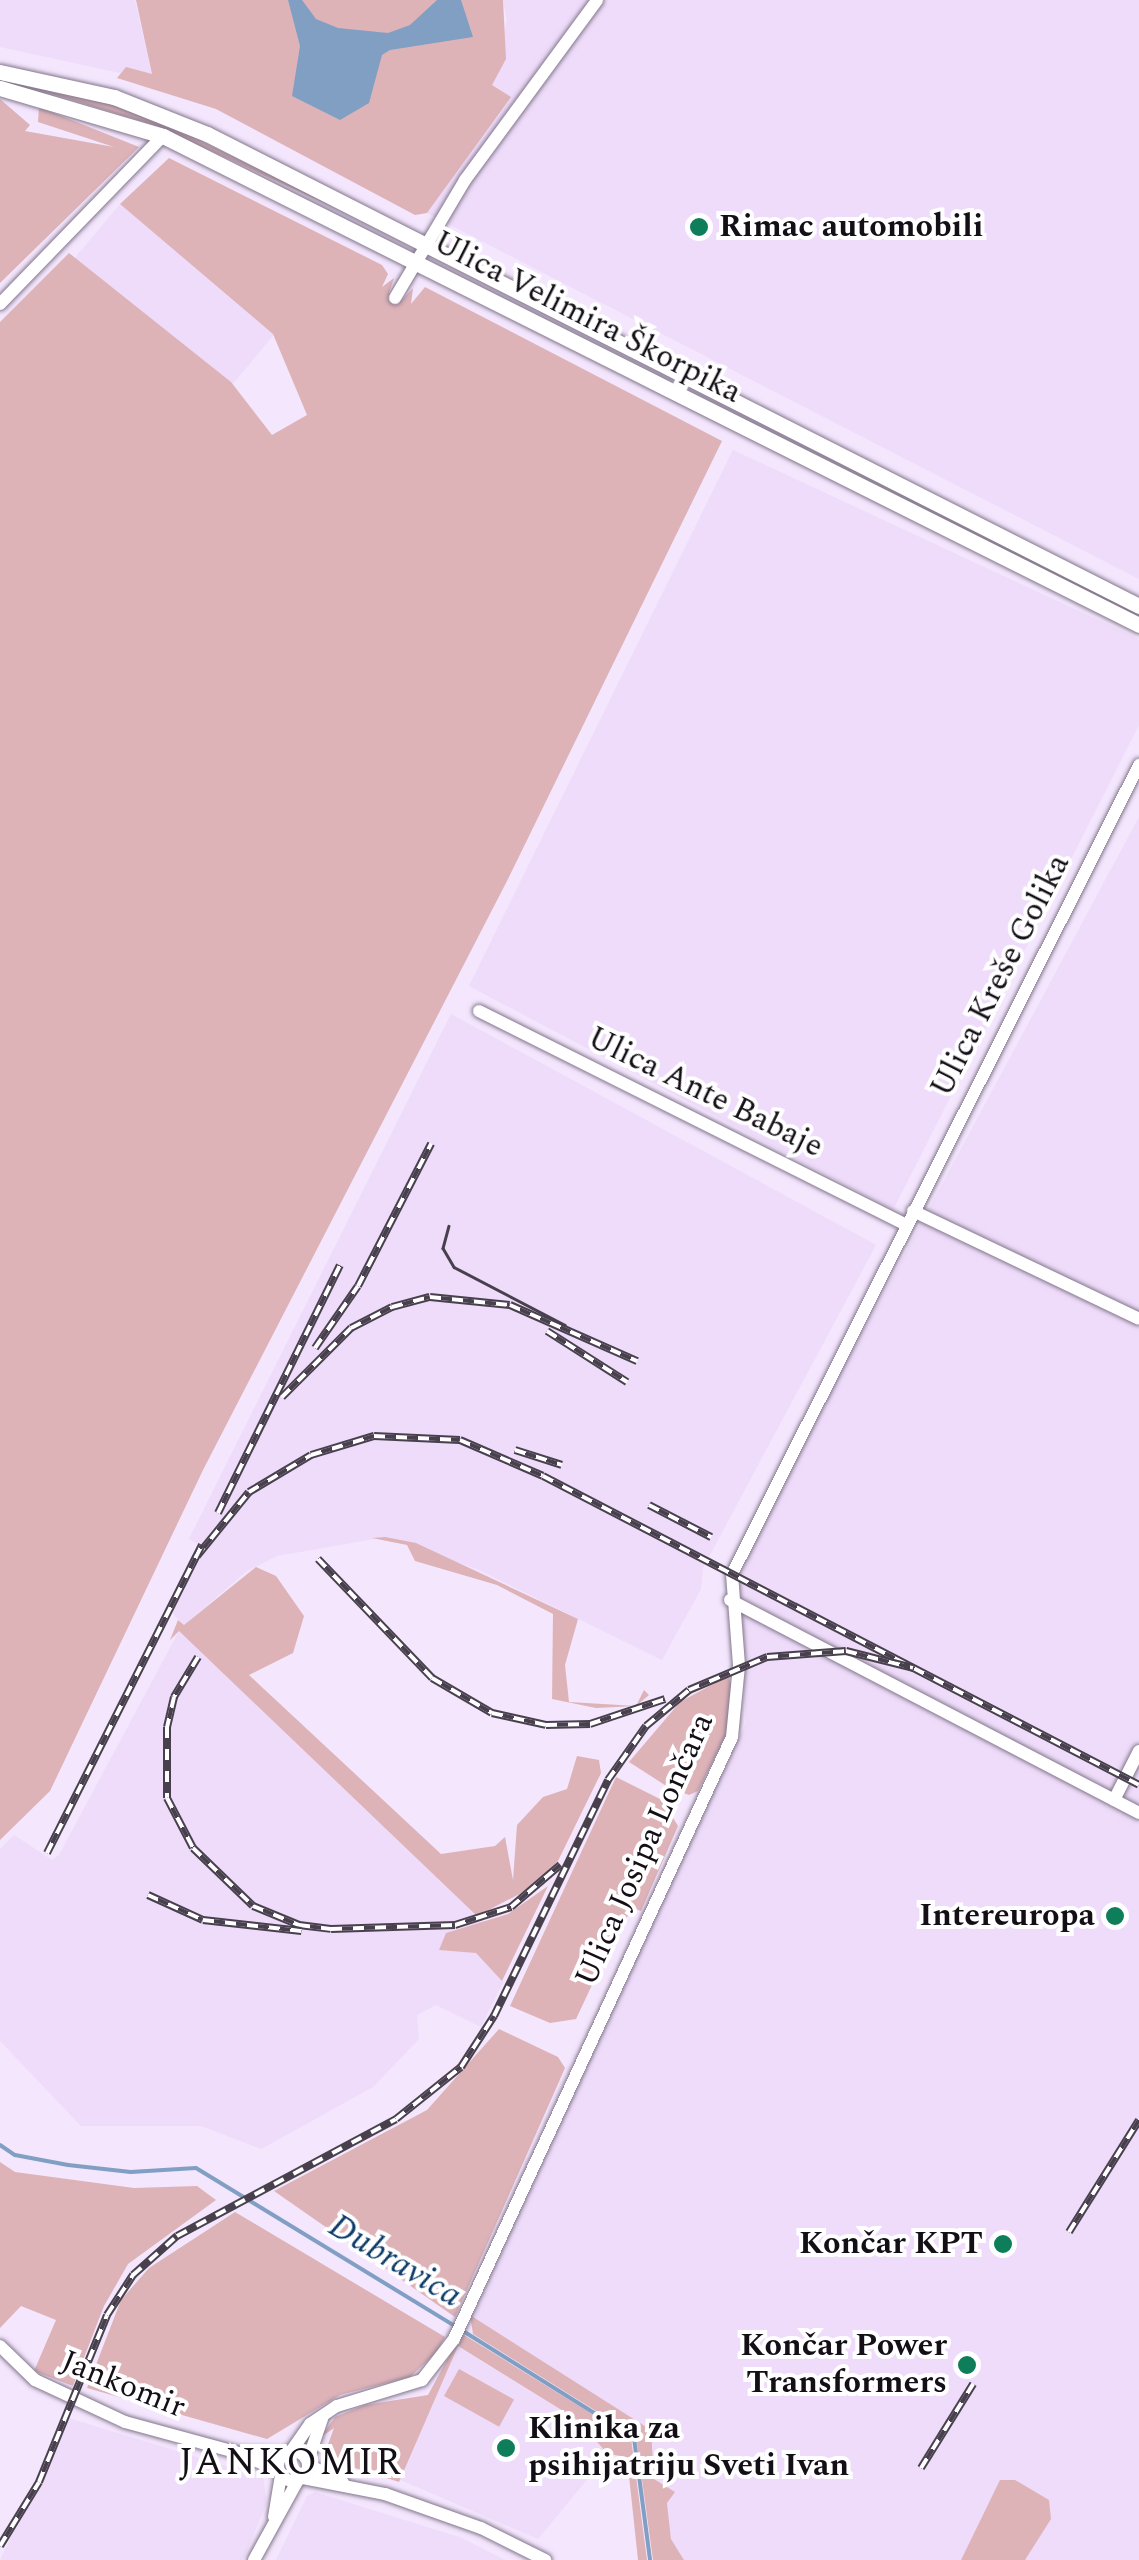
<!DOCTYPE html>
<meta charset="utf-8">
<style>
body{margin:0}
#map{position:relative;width:1139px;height:2560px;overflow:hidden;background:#f3e6fd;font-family:Spectral,serif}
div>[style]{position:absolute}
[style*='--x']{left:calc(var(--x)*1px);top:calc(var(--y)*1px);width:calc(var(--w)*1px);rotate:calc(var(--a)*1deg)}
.built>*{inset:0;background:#eedcfa;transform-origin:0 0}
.green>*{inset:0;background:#ddb3b8;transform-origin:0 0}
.water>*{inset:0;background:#809fc3}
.stream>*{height:4px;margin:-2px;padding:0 2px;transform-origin:2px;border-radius:2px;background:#809fc3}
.roads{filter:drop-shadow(0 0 2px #82768b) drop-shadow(0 0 2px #82768b)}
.minor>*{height:12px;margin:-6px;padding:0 6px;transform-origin:6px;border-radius:6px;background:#fff}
.minor>.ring{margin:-6px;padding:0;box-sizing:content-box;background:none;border:12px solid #fff;border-radius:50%}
.major>*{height:15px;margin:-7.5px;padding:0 7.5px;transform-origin:7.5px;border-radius:7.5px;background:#fff}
.tram>*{height:2.5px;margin:-1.25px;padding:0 1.25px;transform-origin:1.25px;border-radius:1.25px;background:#48414d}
.rail>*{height:8px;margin-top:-4px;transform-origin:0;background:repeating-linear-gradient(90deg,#fff 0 11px,#48414d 0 22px);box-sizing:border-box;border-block:2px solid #48414d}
.dots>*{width:28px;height:28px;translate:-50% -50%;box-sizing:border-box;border:5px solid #fff;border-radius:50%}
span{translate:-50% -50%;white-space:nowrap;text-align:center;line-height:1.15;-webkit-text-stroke:8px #fff;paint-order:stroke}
.poi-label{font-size:32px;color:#140f17;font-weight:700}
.left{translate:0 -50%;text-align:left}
.right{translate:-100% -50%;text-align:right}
.street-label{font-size:32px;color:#140f17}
.water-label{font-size:35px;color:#0d3b69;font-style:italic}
.quarter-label{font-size:38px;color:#140f17;letter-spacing:2.5px}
</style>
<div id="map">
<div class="built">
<div style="clip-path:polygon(0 0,135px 0,153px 80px,0 47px)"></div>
<div style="clip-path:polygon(503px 0,1139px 0,1139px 579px,427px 213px,511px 97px,492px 85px,507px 20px)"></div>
<div style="left:120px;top:204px;width:202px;height:71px;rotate:40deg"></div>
<div style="clip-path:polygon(733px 450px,1139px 639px,1139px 725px,893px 1210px,469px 986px)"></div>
<div style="clip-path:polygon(1139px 817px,1139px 2560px,684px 2560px,671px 2539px,667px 2502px,674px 2492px,654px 2479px,651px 2430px,470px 2315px,746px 1723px,735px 1570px)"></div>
<div style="clip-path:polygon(451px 1014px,876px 1245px,703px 1568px,701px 1589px,662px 1660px,479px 1570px,385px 1537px,277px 1556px,247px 1571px,184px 1625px,172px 1613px,205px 1548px,189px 1539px)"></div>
<div style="clip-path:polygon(179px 1631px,487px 1925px,470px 1946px,503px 1982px,481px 2027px,436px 2005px,417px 2015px,419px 2039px,373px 2087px,261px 2149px,201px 2126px,81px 2126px,0 2041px,0 1849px,14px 1835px,52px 1860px,59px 1855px)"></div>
<div style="clip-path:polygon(457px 2346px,603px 2436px,597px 2442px,608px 2454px,538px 2539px,398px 2479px)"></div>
<div style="clip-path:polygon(68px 2418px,263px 2477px,267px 2502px,243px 2560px,0 2560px)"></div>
<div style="clip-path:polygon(315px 2492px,462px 2538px,505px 2560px,276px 2560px,307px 2496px)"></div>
</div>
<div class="green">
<div style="clip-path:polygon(136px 0,503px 0,506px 59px,492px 85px,511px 97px,427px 213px,415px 215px,216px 109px,117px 78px,126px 67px,152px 74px)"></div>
<div style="clip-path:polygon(0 78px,93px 98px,168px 125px,383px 230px,157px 126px)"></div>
<div style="clip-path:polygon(0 99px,30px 125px,25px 131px,114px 147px,38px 122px,39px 107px,139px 147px,0 283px)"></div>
<div style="clip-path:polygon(169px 158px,382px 265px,388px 274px,382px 287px,394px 278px,389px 293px,402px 300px,413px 288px,411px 304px,425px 287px,722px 441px,508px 879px,203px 1470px,50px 1791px,0 1840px,0 322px,69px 253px,231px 382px,272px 435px,307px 415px,273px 334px,120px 204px)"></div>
<div style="clip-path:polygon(385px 1537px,416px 1543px,578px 1619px,565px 1665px,569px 1702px,636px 1706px,644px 1690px,649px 1695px,636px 1706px,596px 1708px,552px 1699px,553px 1614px,497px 1585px,415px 1561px,407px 1545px,372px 1538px)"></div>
<div style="clip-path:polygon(256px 1567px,276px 1576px,304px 1616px,293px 1653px,249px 1675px,441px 1854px,495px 1846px,505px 1837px,513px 1880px,517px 1825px,543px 1797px,567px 1789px,577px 1756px,599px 1760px,601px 1773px,558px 1861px,529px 1889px,477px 1916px,179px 1631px,170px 1640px,178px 1620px,184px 1625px)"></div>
<div style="clip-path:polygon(728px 1676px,733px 1690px,728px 1731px,698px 1791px,689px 1795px,668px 1787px,629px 1762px,680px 1702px)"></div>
<div style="clip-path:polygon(616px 1777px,662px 1800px,678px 1826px,641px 1911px,633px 1908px,616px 1934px,576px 2019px,550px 2023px,510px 2006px)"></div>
<div style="clip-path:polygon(548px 1886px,502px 1981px,476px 1953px,439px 1950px,446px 1933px,508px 1914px)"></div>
<div style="clip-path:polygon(499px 2029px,558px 2057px,565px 2068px,455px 2317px,274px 2191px,427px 2110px)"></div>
<div style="clip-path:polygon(0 2162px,15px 2172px,134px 2188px,197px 2186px,216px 2200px,128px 2264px,104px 2306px,73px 2386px,34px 2371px,56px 2320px,21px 2306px,0 2328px)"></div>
<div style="clip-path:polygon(235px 2212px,445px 2337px,436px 2353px,410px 2377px,340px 2395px,267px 2439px,87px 2388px,121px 2300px,149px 2268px)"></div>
<div style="clip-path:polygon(470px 2315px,651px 2430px,654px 2479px,675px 2492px,667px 2503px,671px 2539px,684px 2560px,653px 2560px,636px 2436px,473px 2334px)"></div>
<div style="clip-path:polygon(464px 2335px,631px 2438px,647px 2560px,638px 2560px,627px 2457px,608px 2454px,597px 2442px,602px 2435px,458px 2346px,399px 2482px,330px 2460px,326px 2450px,334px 2428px,321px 2437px,335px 2417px,365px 2405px,428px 2395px,459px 2338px)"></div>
<div style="left:459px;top:2369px;width:63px;height:31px;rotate:29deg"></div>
<div style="clip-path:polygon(1000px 2480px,1015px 2480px,1049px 2500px,1051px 2519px,1025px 2560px,961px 2560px)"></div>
</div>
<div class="water">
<div style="clip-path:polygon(288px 0,302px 0,316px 19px,338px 28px,388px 33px,410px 25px,437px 0,461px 0,473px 37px,390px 50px,382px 55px,369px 103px,340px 120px,292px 96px,300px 46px)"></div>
</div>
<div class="stream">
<div style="--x:0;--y:2145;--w:18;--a:34"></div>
<div style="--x:15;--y:2155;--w:54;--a:10.7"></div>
<div style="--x:68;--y:2165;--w:63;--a:6.3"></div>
<div style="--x:131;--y:2172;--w:65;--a:-3.5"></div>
<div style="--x:196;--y:2168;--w:303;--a:31.4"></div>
<div style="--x:463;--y:2331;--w:202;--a:32"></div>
<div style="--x:634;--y:2438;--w:123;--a:82.5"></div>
</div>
<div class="roads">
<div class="minor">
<div style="--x:395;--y:298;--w:137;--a:-59.3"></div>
<div style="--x:465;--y:180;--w:223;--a:-53.7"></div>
<div style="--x:0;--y:304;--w:234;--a:-45.9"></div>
<div style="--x:479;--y:1011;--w:478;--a:26.6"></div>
<div style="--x:913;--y:1211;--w:250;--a:25.5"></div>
<div style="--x:730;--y:1600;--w:461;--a:27.5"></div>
<div style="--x:1114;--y:1800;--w:55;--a:-63"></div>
<div style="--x:0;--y:2346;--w:49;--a:44.2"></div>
<div style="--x:35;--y:2380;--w:99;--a:25"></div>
<div style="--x:125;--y:2422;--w:118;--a:15.2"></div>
<div style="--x:239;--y:2453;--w:45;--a:1.3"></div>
<div style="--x:292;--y:2450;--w:32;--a:-55"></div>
<div style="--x:310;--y:2424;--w:32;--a:-34"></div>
<div style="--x:337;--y:2406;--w:89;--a:-17"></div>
<div style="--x:422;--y:2380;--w:52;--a:-52"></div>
<div style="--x:454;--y:2339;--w:663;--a:-65.21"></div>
<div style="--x:732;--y:1737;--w:72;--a:-84.4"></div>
<div style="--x:739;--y:1665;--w:91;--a:-94.4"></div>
<div style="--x:732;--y:1574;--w:906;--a:-63.29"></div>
<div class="ring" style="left:278px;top:2451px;width:18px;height:18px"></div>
<div style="--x:241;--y:2454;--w:42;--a:24.1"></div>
<div style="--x:308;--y:2460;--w:46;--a:-71.2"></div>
<div style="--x:309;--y:2465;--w:38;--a:27"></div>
<div style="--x:303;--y:2478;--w:84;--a:11"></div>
<div style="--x:385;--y:2494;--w:102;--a:19.5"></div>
<div style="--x:481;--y:2528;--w:72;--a:26.6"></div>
<div style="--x:274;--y:2517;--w:43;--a:-80.5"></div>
<div style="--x:254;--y:2560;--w:91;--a:-61.2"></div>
</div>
<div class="major">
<div style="--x:0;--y:72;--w:117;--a:12.4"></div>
<div style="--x:114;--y:97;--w:100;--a:21.7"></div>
<div style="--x:207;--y:134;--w:1045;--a:26.86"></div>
<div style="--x:0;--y:88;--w:170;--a:16.4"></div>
<div style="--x:163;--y:136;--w:1092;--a:26.61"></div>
</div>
</div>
<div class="tram">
<div style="--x:449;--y:1226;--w:23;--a:105"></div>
<div style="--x:443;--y:1248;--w:22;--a:60"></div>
<div style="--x:454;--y:1267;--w:125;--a:27.6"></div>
</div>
<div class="rail">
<div style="--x:547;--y:1331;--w:95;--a:32.5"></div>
<div style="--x:315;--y:1348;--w:75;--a:-55.3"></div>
<div style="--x:358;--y:1286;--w:160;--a:-62.8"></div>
<div style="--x:282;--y:1397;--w:98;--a:-45"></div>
<div style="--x:351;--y:1328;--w:46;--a:-27.1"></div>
<div style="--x:392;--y:1307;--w:39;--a:-15"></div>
<div style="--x:430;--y:1297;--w:80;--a:5.7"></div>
<div style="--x:510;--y:1305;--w:139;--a:23.8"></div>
<div style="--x:515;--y:1450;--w:49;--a:17.7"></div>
<div style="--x:649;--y:1505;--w:70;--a:27.3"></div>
<div style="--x:218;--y:1513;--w:276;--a:-63.8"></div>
<div style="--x:197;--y:1556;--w:82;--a:-50.9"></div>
<div style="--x:249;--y:1492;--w:72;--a:-30.8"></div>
<div style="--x:311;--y:1455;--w:66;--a:-16.8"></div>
<div style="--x:374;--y:1436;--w:86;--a:2.7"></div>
<div style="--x:460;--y:1440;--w:90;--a:23.4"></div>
<div style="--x:543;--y:1476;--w:671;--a:27.4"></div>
<div style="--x:318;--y:1559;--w:165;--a:46.2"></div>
<div style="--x:432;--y:1678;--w:69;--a:30.3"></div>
<div style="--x:492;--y:1713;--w:55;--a:12.5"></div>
<div style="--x:546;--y:1725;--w:44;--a:-1.3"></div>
<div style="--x:590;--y:1724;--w:79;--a:-18.4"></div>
<div style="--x:198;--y:1657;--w:47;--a:121"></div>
<div style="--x:174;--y:1697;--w:31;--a:103"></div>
<div style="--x:167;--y:1727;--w:71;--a:90"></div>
<div style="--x:167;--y:1798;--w:56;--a:62.5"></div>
<div style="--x:193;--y:1848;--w:83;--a:44"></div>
<div style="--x:253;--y:1906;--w:50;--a:22.4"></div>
<div style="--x:299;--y:1925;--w:32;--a:7"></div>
<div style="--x:331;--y:1929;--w:124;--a:-1.8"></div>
<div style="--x:455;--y:1925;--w:59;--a:-17.8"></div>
<div style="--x:511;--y:1907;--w:65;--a:-40.6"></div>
<div style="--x:47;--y:1853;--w:345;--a:-63.3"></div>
<div style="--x:148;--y:1895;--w:60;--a:24.4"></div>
<div style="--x:203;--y:1920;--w:99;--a:6.4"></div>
<div style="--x:1069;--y:2232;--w:132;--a:-58"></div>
<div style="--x:921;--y:2468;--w:99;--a:-58.2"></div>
<div style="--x:0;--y:2546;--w:75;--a:-58.6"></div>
<div style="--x:39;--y:2482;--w:180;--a:-67.8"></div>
<div style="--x:107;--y:2315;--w:48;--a:-57"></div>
<div style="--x:133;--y:2275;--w:59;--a:-41.6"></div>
<div style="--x:177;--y:2236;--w:248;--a:-28.1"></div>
<div style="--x:396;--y:2119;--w:83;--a:-38.7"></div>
<div style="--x:461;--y:2067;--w:61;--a:-57.1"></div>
<div style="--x:494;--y:2016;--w:262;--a:-64.2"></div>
<div style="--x:608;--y:1780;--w:66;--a:-54.9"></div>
<div style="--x:646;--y:1726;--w:56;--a:-39.9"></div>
<div style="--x:689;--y:1690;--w:85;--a:-22.9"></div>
<div style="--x:767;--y:1657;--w:79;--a:-4.3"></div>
<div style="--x:846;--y:1651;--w:69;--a:14.2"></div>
</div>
<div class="dots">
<div style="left:699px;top:227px;background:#0e7d59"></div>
<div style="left:1115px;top:1916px;background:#0e7d59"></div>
<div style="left:1003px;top:2244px;background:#0e7d59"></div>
<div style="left:967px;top:2365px;background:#0e7d59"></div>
<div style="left:506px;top:2448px;background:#0e7d59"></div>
</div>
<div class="poi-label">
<span class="left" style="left:719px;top:227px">Rimac automobili</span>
<span class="right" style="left:1095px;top:1916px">Intereuropa</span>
<span class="right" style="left:983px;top:2244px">Končar KPT</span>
<span class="right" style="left:947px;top:2365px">Končar Power<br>Transformers</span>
<span class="left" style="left:528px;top:2448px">Klinika za<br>psihijatriju Sveti Ivan</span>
</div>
<div class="street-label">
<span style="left:587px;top:318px;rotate:27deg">Ulica Velimira Škorpika</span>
<span style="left:1001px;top:976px;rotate:-63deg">Ulica Kreše Golika</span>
<span style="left:705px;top:1093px;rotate:26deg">Ulica Ante Babaje</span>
<span style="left:645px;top:1850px;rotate:-66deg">Ulica Josipa Lončara</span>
<span style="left:123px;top:2385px;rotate:22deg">Jankomir</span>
</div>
<div class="water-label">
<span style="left:395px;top:2261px;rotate:31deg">Dubravica</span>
</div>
<div class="quarter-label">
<span style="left:291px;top:2464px">JANKOMIR</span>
</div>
</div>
